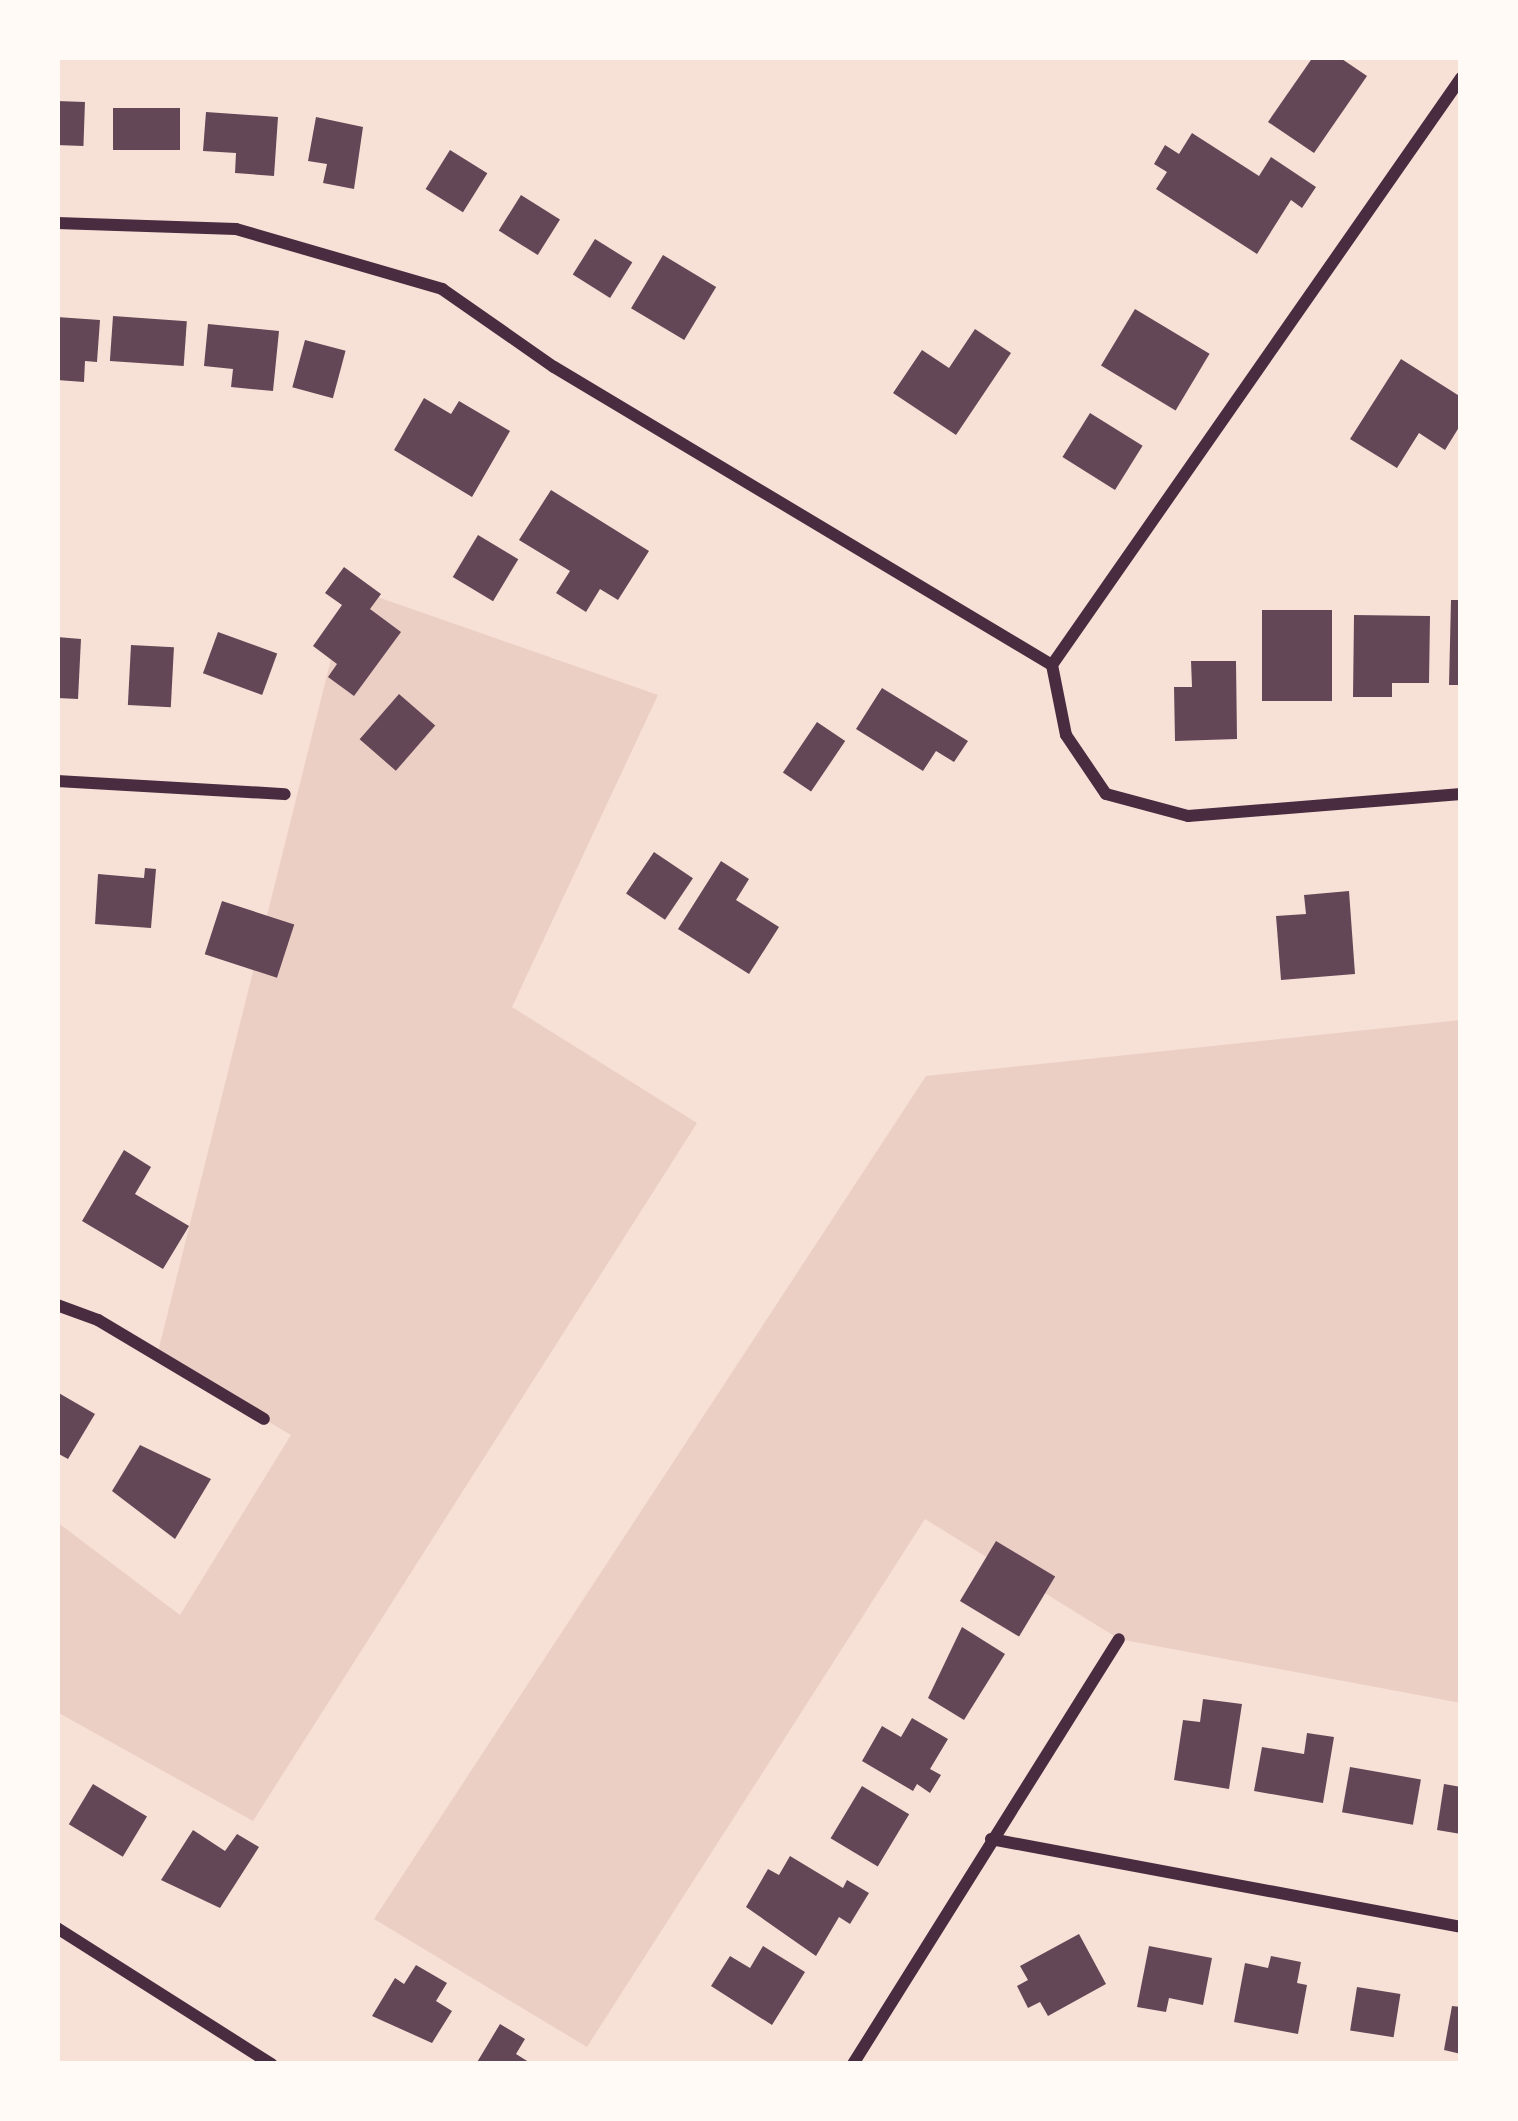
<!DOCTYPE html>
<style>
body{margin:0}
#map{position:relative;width:1518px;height:2121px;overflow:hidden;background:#f7e1d7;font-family:"Archivo Narrow",sans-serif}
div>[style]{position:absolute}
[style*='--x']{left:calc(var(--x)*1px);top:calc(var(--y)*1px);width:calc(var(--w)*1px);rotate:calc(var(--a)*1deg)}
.green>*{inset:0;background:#ebcfc5}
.building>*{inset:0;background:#644757;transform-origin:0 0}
.minor>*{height:12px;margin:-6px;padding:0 6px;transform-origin:6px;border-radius:6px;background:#4a2c40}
span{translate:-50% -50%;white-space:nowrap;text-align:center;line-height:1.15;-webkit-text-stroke:9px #fffaf5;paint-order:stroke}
.frame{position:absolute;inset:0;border:60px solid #fffaf5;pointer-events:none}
</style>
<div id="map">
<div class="green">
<div style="clip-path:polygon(349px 587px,658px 695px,512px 1007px,697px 1123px,253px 1821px,57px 1712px,57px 1522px,180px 1615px,291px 1435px,157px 1356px)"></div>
<div style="clip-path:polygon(1461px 1020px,1461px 1703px,1119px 1639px,925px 1519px,587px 2047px,374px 1919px,926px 1076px)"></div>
</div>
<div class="building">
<div style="clip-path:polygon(1313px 57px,1339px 57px,1367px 76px,1314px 153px,1268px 122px)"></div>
<div style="left:57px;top:101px;width:28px;height:44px;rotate:2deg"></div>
<div style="left:113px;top:108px;width:67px;height:42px"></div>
<div style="clip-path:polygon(206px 112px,278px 117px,274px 176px,235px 173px,236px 153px,203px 151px)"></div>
<div style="clip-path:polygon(316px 117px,363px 127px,354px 189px,323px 183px,327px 164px,308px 161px)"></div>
<div style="clip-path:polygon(1192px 133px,1259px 176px,1271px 157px,1316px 187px,1302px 208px,1291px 200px,1257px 254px,1156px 189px,1167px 172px,1154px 164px,1165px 145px,1179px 154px)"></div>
<div style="left:450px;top:150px;width:44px;height:46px;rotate:32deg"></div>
<div style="left:521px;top:195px;width:46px;height:42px;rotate:32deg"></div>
<div style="left:595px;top:239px;width:44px;height:42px;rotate:32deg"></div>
<div style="left:663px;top:255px;width:62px;height:62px;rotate:31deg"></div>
<div style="left:1135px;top:309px;width:87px;height:66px;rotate:31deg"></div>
<div style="left:113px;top:316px;width:74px;height:45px;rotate:4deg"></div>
<div style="clip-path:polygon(57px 317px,100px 320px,97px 362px,85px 361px,84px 382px,57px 380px)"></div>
<div style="clip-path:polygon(208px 324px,279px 331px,273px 391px,231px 387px,233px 369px,204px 366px)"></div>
<div style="clip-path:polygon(975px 329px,1011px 353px,956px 435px,893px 393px,922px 350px,949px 368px)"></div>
<div style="left:305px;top:340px;width:42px;height:49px;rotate:15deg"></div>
<div style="clip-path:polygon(1401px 359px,1461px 397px,1461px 424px,1445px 450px,1419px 433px,1397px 468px,1350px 439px)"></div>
<div style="clip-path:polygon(424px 398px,451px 414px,459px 401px,510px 431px,472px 497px,394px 450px)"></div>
<div style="left:1090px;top:413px;width:62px;height:52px;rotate:32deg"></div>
<div style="clip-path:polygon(551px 490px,649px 551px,618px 600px,600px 589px,586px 612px,556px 593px,570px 571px,519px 540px)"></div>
<div style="left:478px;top:535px;width:47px;height:49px;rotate:31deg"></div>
<div style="clip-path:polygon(344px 567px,381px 594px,370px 609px,401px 632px,354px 696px,328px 677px,337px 664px,313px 646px,342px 605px,325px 593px)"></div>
<div style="clip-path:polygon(1451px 600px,1461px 600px,1461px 685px,1449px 685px)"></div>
<div style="left:1262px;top:610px;width:70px;height:91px"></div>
<div style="clip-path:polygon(1354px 615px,1430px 616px,1429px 683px,1392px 683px,1392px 697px,1353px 697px)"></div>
<div style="left:218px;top:632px;width:63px;height:44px;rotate:20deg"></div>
<div style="clip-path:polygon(57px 637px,81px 639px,78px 699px,57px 698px)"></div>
<div style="left:131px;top:645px;width:43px;height:60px;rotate:3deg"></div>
<div style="clip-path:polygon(1191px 661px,1236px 661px,1237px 739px,1175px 741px,1174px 687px,1192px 687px)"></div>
<div style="clip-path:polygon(882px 688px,968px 741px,954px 762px,936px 751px,923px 771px,856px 729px)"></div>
<div style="left:399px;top:694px;width:48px;height:60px;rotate:41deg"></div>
<div style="left:817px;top:722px;width:34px;height:61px;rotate:34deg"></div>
<div style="left:654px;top:852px;width:47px;height:50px;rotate:34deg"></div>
<div style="clip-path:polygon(721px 861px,749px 879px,736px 900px,779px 927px,749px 974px,678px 929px)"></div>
<div style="clip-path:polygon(145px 868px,156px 869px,151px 928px,95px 924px,98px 874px,144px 878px)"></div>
<div style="clip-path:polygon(1349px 891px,1355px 974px,1281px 980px,1276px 916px,1306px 914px,1304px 895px)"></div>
<div style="left:222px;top:901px;width:76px;height:56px;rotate:18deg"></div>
<div style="clip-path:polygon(124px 1150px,151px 1167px,135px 1194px,189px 1226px,163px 1269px,82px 1221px)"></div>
<div style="clip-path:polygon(57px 1392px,95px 1414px,68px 1459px,57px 1453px)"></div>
<div style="clip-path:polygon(140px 1445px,211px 1479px,175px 1539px,112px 1491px)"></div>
<div style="left:996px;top:1541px;width:69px;height:70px;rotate:31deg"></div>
<div style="clip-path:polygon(962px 1627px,1005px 1654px,964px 1720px,928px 1698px)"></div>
<div style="clip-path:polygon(1203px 1699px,1242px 1704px,1229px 1789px,1174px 1780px,1183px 1720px,1200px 1722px)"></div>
<div style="clip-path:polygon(912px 1718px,948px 1739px,930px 1769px,941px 1775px,930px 1793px,917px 1784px,913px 1791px,862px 1761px,882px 1726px,901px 1737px)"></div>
<div style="clip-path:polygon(1307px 1733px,1334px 1737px,1323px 1803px,1254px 1791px,1262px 1747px,1304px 1754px)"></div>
<div style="left:1350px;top:1767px;width:72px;height:46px;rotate:10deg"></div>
<div style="left:93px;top:1784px;width:63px;height:47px;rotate:31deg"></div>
<div style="clip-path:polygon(1444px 1784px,1461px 1787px,1461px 1834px,1437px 1830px)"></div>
<div style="left:862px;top:1786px;width:55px;height:61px;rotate:31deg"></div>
<div style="clip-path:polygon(193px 1830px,225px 1851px,237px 1834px,259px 1847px,220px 1908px,161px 1880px)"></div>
<div style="clip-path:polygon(790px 1856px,843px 1888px,847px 1880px,869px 1893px,850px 1924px,839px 1917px,816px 1956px,746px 1907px,768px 1869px,779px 1875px)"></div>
<div style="clip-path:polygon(1079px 1934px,1106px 1984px,1048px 2016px,1040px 2002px,1028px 2008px,1017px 1986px,1028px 1980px,1020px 1966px)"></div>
<div style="clip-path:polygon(763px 1946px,805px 1972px,772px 2025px,711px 1986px,730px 1956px,750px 1968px)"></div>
<div style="clip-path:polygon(1149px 1946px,1212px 1958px,1203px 2005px,1169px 1998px,1166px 2012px,1137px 2007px)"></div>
<div style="clip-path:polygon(1271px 1956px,1301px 1962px,1297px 1983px,1307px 1985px,1298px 2034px,1234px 2022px,1245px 1963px,1268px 1968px)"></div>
<div style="clip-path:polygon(416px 1965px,447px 1983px,436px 2001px,452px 2011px,432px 2043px,372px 2016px,395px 1978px,404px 1984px)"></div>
<div style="left:1357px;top:1987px;width:44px;height:44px;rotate:9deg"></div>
<div style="clip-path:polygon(1452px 2006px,1461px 2007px,1461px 2054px,1444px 2050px)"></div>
<div style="clip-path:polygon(500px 2024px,525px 2039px,516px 2054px,532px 2064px,476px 2064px)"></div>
</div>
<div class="minor">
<div style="--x:1461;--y:78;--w:715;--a:124.87"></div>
<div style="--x:1052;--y:665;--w:71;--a:78.7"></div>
<div style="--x:1066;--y:735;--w:71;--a:55.9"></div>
<div style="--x:1106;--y:794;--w:85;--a:15"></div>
<div style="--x:1188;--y:816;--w:274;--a:-4.6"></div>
<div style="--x:57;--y:223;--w:179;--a:1.9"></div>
<div style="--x:236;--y:229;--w:215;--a:16.2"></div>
<div style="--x:442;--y:289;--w:136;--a:34.9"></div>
<div style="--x:554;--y:367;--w:580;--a:30.9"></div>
<div style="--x:57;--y:781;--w:228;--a:3.3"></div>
<div style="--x:57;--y:1305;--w:44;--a:20.1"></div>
<div style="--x:98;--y:1320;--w:193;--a:30.8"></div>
<div style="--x:991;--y:1839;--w:478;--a:10.6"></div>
<div style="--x:57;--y:1928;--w:254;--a:32.4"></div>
<div style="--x:853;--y:2064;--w:501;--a:-57.96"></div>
</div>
<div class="frame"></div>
</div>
